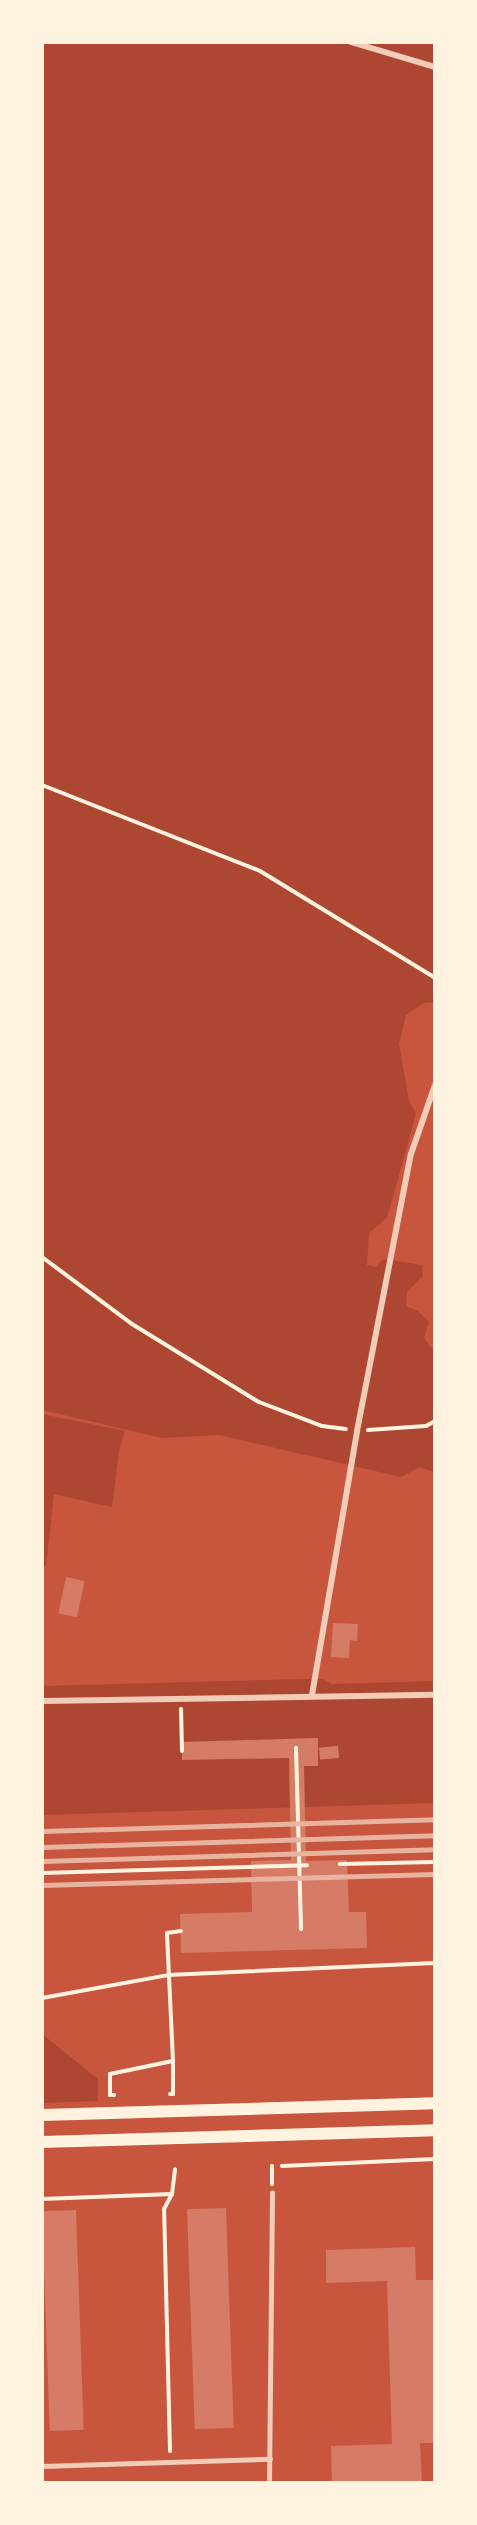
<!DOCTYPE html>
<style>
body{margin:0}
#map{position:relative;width:477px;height:2525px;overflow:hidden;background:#c8553d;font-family:"DM Sans",sans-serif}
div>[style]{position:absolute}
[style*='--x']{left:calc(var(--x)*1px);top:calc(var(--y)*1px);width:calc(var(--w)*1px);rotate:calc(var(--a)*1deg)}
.green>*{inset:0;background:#ae4732}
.building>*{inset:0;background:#d67c66;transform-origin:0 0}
.path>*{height:4px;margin:-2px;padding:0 2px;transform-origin:2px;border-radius:2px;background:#fff3e0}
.service>*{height:4.5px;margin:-2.25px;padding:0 2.25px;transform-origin:2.25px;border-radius:2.25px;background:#f1ccb7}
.minor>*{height:6px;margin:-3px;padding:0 3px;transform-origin:3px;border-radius:3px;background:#f1ccb7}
.secondary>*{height:12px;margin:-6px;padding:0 6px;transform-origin:6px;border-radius:6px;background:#fff3e0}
.rail>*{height:4.5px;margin:-2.25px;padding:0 2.25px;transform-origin:2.25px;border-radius:2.25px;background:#e9b49f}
span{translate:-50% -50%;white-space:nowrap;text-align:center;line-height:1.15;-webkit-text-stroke:4.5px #fff3e0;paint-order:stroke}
.frame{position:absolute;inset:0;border:44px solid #fff3e0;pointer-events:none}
</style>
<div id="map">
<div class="green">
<div style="clip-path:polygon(42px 42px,435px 42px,435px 1002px,424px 1003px,406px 1015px,399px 1044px,409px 1100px,416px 1114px,387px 1218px,369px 1233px,367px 1265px,376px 1267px,383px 1259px,422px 1265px,423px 1276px,407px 1292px,406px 1306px,418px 1311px,429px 1322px,424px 1338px,431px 1348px,435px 1347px,435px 1473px,420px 1467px,401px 1477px,219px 1435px,162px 1438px,42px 1410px)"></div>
<div style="clip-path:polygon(42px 1414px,125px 1431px,119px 1451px,112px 1507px,54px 1494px,46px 1566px,42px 1568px)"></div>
<div style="clip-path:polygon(304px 1679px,322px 1679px,332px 1684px,435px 1681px,435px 1803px,42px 1815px,42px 1686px)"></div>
<div style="clip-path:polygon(42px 2034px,98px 2079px,98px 2101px,42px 2103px)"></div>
</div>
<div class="building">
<div style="left:66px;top:1577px;width:19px;height:37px;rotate:12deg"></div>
<div style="clip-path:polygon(333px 1623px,358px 1624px,357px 1641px,350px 1640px,349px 1658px,331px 1657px)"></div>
<div style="clip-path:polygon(318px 1738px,318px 1766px,304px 1766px,306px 1861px,347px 1860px,349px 1912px,366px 1912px,367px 1948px,181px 1953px,180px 1914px,252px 1912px,251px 1861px,291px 1860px,289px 1758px,182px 1760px,182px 1742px)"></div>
<div style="left:338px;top:1746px;width:12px;height:19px;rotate:85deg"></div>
<div style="left:226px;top:2208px;width:220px;height:39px;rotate:88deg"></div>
<div style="left:76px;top:2210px;width:220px;height:34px;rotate:88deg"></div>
<div style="clip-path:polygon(415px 2247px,416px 2280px,435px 2280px,435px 2443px,420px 2443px,422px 2481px,332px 2483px,331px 2446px,392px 2444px,387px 2281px,326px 2283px,326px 2250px)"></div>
</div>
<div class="path">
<div style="--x:42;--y:785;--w:234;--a:21.5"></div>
<div style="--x:260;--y:871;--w:205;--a:31.4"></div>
<div style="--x:42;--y:1257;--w:112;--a:36.7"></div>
<div style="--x:132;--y:1324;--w:149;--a:31.6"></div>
<div style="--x:259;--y:1402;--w:67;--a:20.9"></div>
<div style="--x:322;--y:1426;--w:24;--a:7"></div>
<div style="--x:368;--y:1430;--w:58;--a:-3.9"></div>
<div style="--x:426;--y:1426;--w:10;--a:-29"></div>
<div style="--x:181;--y:1709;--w:42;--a:88.6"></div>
<div style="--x:296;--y:1748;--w:181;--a:88.4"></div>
<div style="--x:340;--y:1864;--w:95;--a:-1.2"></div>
<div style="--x:42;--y:1873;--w:265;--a:-1.7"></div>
<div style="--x:42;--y:1998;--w:128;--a:-10.3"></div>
<div style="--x:168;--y:1975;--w:267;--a:-2.6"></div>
<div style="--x:170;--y:2094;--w:3;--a:0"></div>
<div style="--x:173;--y:2094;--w:33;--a:-90"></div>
<div style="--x:114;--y:2095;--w:4;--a:180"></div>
<div style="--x:110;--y:2095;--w:21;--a:-90"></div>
<div style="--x:110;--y:2074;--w:64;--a:-11.7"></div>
<div style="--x:173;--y:2061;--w:128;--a:-92.7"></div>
<div style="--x:167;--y:1933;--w:14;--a:-8"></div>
<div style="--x:282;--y:2166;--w:153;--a:-2.6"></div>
<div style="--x:272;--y:2184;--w:18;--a:-90"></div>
<div style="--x:42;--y:2199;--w:130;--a:-2.2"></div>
<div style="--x:170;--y:2451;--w:242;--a:-91.4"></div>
<div style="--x:164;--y:2209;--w:17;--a:-62"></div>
<div style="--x:172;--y:2194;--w:25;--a:-83"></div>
</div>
<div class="service">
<div style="--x:42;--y:2466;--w:228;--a:-1.8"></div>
<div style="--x:269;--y:2483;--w:290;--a:-89.4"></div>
</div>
<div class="minor">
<div style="--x:351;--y:42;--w:88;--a:16.6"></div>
<div style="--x:312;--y:1695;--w:268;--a:-80.3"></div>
<div style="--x:357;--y:1431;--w:282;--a:-79"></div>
<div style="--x:411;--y:1154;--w:73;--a:-70.8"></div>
<div style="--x:42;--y:1701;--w:393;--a:-0.9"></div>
</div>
<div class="secondary">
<div style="--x:42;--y:2115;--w:393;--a:-1.7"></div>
<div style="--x:42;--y:2142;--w:393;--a:-1.7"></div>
</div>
<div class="rail">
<div style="--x:42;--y:1831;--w:393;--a:-1.7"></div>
<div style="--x:42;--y:1847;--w:393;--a:-1.7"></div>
<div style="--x:42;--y:1861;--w:393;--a:-1.7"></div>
<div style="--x:42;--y:1885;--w:393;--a:-1.6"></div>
</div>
<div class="frame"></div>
</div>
